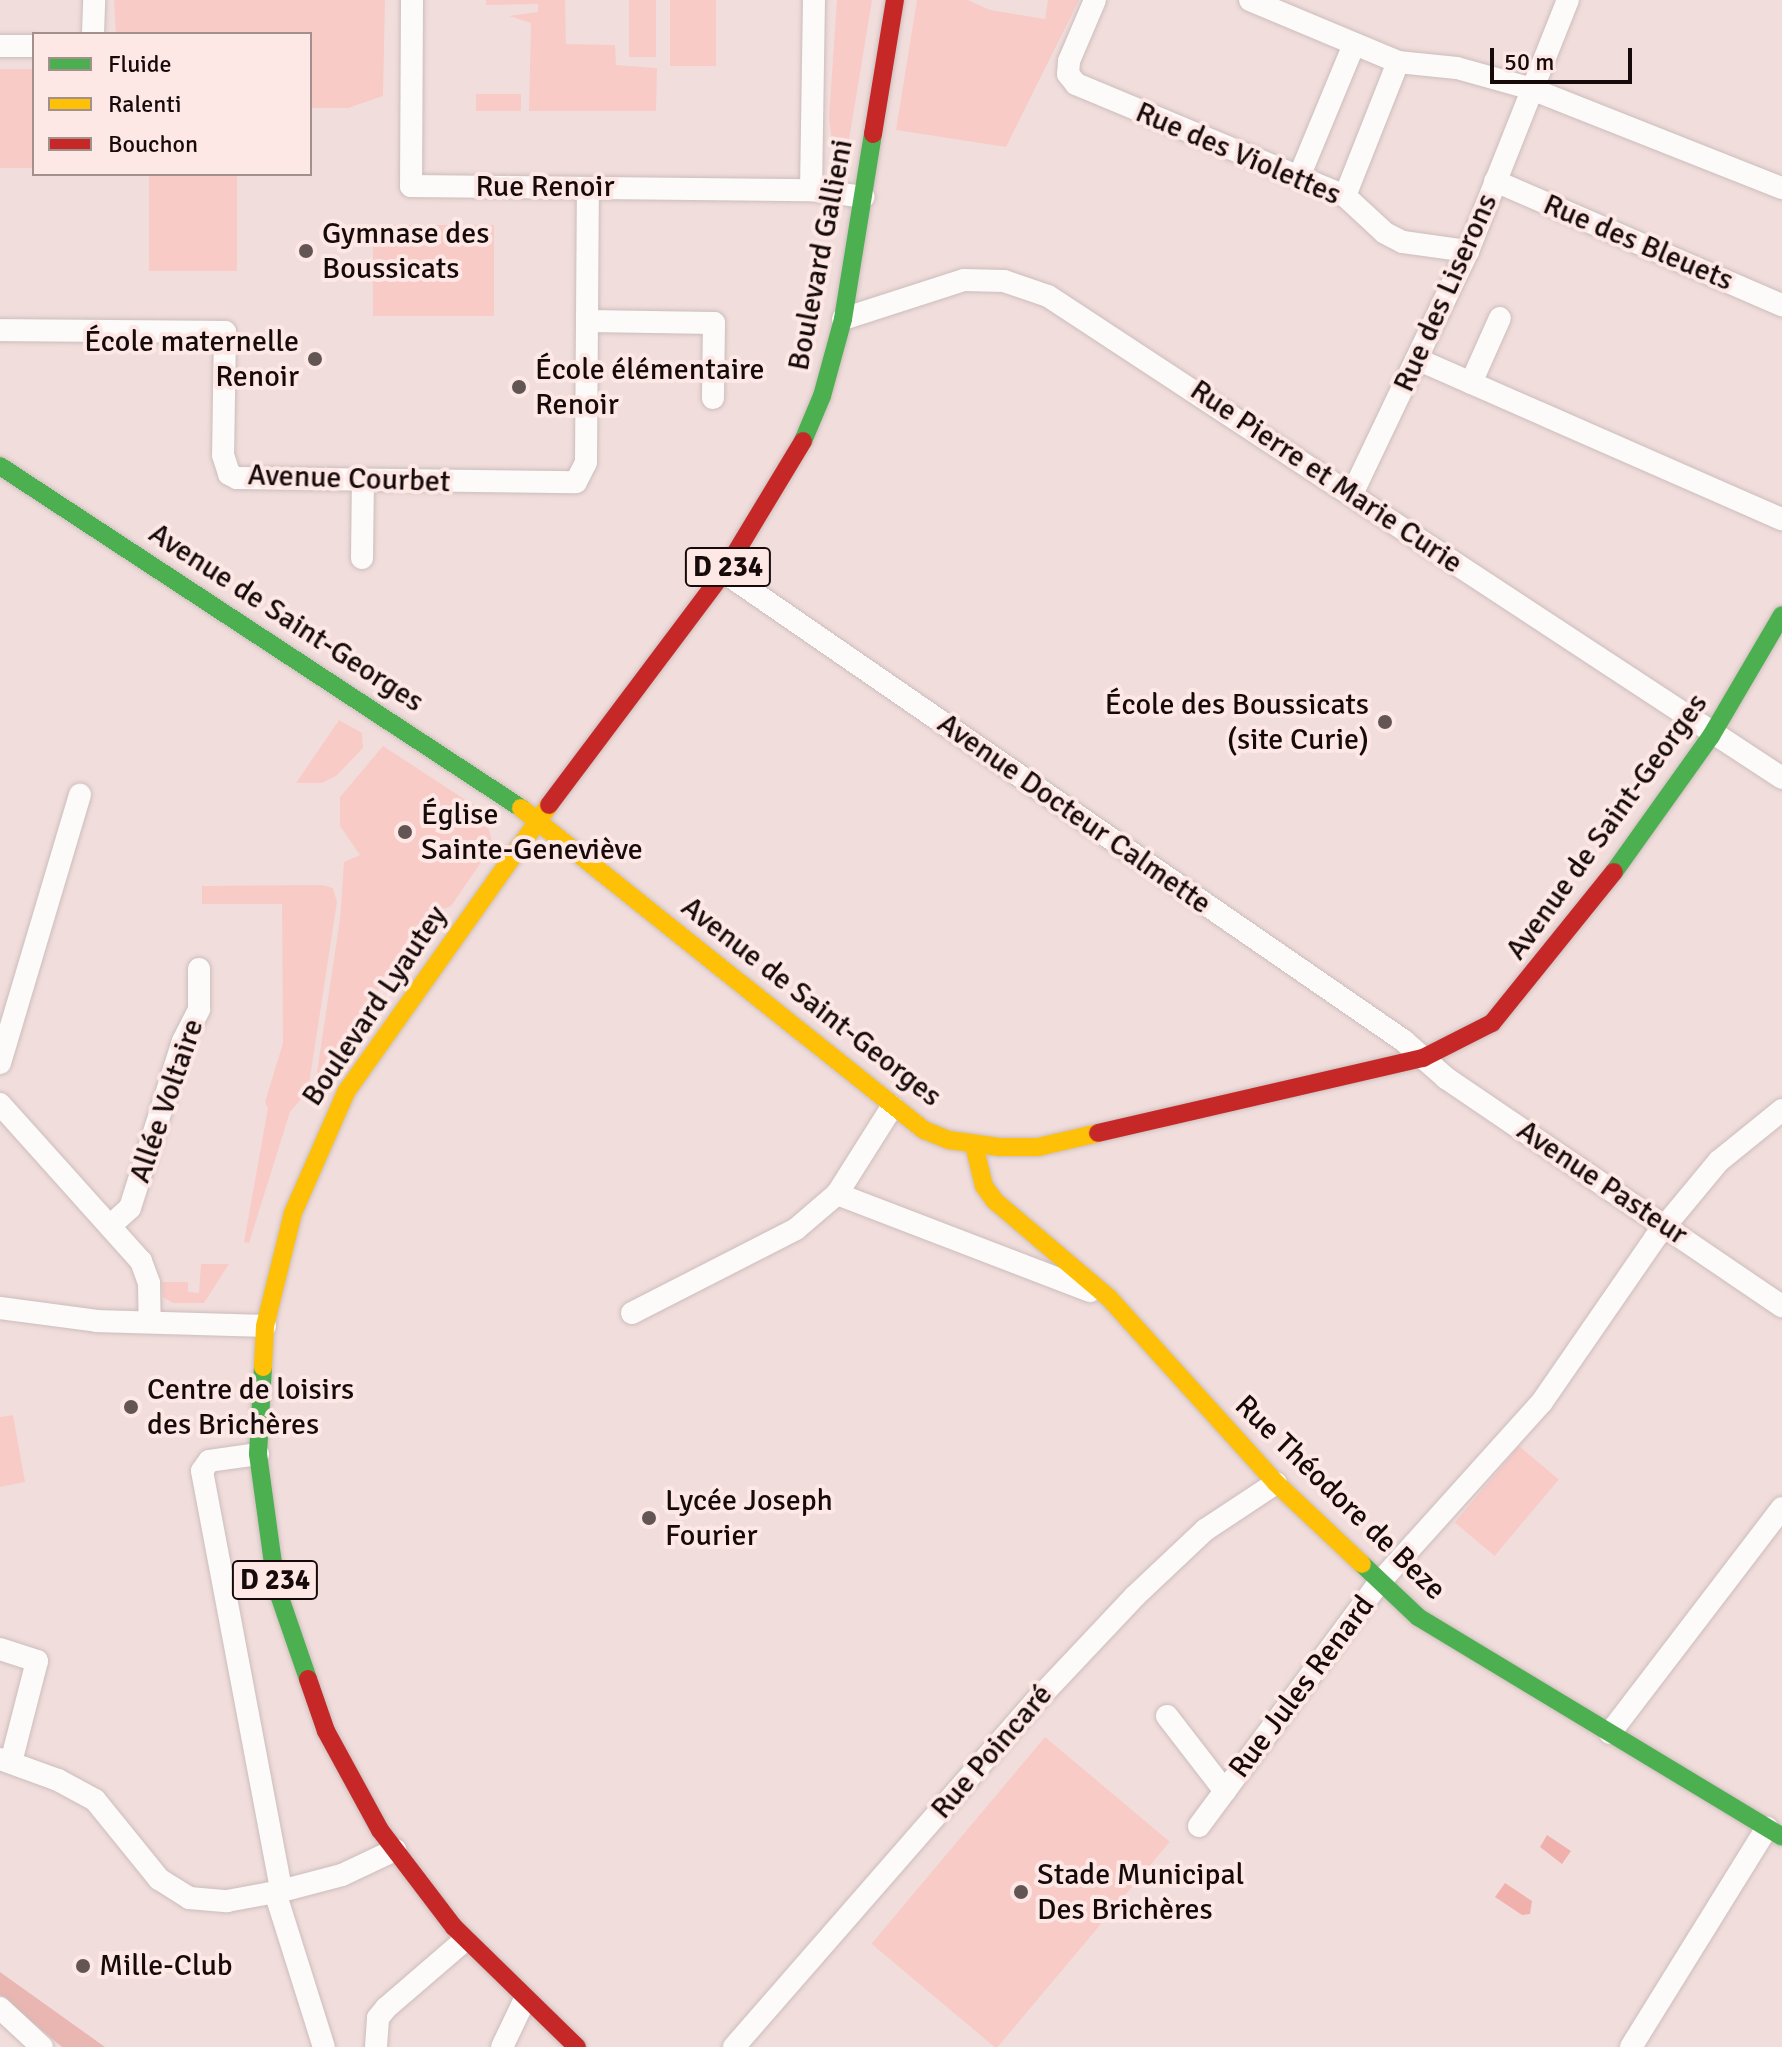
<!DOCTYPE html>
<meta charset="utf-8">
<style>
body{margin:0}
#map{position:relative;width:1782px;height:2047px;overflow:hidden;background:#f1dedc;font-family:Signika,sans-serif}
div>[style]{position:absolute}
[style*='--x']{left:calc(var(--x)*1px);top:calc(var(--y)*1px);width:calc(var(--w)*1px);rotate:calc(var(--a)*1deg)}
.green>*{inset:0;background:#f8cbc7;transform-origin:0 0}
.forest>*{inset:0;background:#eab6b2}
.water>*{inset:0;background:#f0b1ac}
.roads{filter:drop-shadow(0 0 2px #ccbdbc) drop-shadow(0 0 2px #ccbdbc)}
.street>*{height:22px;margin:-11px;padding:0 11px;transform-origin:11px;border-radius:11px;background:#fdfafa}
.fast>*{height:18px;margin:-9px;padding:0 9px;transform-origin:9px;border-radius:9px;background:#4caf50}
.slow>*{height:18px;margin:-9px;padding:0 9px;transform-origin:9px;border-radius:9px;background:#ffc107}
.jam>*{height:18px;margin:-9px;padding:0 9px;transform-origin:9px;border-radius:9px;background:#c62828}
.dots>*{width:22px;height:22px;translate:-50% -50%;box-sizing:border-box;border:4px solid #fde8e6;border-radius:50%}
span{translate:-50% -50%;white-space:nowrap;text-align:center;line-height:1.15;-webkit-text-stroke:8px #fde8e6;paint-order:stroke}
.shield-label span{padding:2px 6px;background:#fde8e6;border:2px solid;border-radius:6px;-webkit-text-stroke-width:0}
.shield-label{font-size:28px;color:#160b0a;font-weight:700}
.street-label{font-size:30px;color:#160b0a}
.poi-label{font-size:30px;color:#160b0a}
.left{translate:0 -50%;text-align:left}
.right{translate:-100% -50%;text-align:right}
.legend{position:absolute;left:32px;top:32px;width:280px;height:144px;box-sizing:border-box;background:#fde8e6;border:2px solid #a1908e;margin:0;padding:10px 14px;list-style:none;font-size:24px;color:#160b0a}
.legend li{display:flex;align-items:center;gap:16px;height:40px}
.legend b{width:40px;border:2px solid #a1908e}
.scale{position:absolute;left:1490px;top:48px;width:142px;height:36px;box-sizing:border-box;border:4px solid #160b0a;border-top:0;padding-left:10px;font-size:24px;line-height:28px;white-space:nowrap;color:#160b0a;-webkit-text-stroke:6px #fde8e6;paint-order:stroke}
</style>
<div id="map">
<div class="green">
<div style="clip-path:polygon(114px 0,385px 0,383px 96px,348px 108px,310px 108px,310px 34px,116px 34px)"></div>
<div style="clip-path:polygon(486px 0,565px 0,566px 44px,615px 45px,616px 65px,657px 68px,656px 111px,529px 111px,531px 23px,509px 16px,538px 12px,538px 4px,486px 5px)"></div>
<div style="left:629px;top:0;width:27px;height:57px"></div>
<div style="left:670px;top:0;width:46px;height:66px"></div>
<div style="clip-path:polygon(837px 0,872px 0,847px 152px,833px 149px,829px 118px)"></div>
<div style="clip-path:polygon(917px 0,968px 0,990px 10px,1045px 19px,1048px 0,1079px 0,1006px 147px,896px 130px)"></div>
<div style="left:34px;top:69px;width:99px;height:34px;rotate:90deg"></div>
<div style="left:476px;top:94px;width:45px;height:17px"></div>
<div style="left:149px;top:174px;width:88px;height:97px"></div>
<div style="left:373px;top:225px;width:121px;height:91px"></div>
<div style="clip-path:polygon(339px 720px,362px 733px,363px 748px,336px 776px,322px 783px,296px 783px)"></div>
<div style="clip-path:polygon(383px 746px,484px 812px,493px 845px,451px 906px,431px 914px,316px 1079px,340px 919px,344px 862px,360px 855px,340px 826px,340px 797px)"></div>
<div style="clip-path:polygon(322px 885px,333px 888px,337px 902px,308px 1091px,290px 1112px,249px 1243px,244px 1242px,268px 1108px,265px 1102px,283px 1043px,282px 904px,202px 904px,202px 886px)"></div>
<div style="clip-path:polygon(201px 1264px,229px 1264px,204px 1303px,173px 1303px,163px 1297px,162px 1282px,188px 1282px,188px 1292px,199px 1293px)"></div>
<div style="clip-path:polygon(13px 1415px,25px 1482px,0 1487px,0 1417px)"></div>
<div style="left:1519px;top:1446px;width:52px;height:100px;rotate:40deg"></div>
<div style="left:1045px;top:1737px;width:163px;height:270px;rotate:40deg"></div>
</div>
<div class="forest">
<div style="clip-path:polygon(0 1972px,105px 2047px,62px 2047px,0 1995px)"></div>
</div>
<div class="water">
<div style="clip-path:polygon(1547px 1835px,1571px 1851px,1562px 1864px,1540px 1847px)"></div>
<div style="clip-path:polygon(1505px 1883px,1532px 1901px,1530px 1914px,1522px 1915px,1495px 1897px)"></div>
</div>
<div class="roads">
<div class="street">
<div style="--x:412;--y:0;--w:186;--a:90.3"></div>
<div style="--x:411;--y:186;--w:400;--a:0.6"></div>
<div style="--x:811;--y:190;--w:53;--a:7.5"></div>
<div style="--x:1095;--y:0;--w:66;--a:113.1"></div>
<div style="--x:1069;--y:61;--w:13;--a:94"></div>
<div style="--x:1068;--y:74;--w:13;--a:51"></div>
<div style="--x:1076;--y:84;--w:291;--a:22.6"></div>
<div style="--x:1345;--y:196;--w:54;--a:42.8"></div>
<div style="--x:1385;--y:233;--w:20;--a:27"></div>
<div style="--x:1403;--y:242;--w:66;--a:7.9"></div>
<div style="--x:1250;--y:0;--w:160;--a:22.7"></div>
<div style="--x:1398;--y:62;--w:59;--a:5.8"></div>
<div style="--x:1457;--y:68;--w:75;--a:15.5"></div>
<div style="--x:1529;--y:88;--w:272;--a:21.6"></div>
<div style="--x:93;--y:34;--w:34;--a:-88"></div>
<div style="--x:0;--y:46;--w:34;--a:0"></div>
<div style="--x:1299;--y:177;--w:144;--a:-67.5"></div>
<div style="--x:1495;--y:181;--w:313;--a:23.4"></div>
<div style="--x:811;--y:190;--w:190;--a:-89.1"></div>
<div style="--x:1345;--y:196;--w:144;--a:-68.4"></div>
<div style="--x:843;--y:319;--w:127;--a:-17.9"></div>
<div style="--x:964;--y:280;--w:40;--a:1.4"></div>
<div style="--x:1004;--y:281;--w:46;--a:18.8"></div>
<div style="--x:1048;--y:296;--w:878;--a:33.29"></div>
<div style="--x:588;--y:321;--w:126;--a:0.9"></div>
<div style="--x:714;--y:323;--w:75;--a:90.8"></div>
<div style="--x:0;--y:330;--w:225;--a:0.5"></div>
<div style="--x:225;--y:332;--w:123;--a:90.9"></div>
<div style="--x:223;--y:455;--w:20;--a:72"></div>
<div style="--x:229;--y:474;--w:9;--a:27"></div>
<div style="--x:237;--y:478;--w:339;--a:0.7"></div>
<div style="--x:576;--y:482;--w:22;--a:-63"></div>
<div style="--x:586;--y:462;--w:274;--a:-89.6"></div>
<div style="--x:1419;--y:360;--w:396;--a:23.7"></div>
<div style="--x:1471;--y:383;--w:71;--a:-66"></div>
<div style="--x:1352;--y:494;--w:269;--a:-64.5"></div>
<div style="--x:1468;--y:251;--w:270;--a:-68.3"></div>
<div style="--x:362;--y:558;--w:77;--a:-89.3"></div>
<div style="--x:724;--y:572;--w:826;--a:34.59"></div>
<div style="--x:1404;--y:1041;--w:56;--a:41.4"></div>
<div style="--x:1446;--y:1078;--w:406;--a:34.2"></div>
<div style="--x:0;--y:1063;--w:280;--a:-73.4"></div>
<div style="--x:0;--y:1104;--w:211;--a:48.1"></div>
<div style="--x:141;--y:1261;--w:23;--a:70"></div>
<div style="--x:149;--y:1283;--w:39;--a:89"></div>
<div style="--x:837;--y:1194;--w:271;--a:21"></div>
<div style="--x:111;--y:1225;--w:25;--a:-42"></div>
<div style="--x:130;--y:1208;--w:175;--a:-72.4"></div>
<div style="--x:183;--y:1041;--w:36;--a:-63"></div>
<div style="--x:199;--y:1009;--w:40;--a:-90"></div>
<div style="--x:0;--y:1308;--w:98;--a:7.6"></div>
<div style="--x:97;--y:1321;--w:168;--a:1.7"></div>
<div style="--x:632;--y:1313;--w:184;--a:-27.1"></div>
<div style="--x:796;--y:1229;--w:54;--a:-40.5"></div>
<div style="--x:837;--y:1194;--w:103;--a:-57.7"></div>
<div style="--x:258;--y:1454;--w:49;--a:171.9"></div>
<div style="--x:209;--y:1461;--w:12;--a:125"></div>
<div style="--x:202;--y:1471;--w:427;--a:79.3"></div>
<div style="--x:0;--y:1649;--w:39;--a:18"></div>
<div style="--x:37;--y:1661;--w:104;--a:104.4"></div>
<div style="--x:1167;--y:1716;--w:95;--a:52.3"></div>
<div style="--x:1610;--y:1733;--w:283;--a:-52.6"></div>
<div style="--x:0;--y:1759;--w:62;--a:19.9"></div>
<div style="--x:58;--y:1780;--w:42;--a:28.4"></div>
<div style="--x:95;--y:1800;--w:102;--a:51"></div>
<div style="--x:159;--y:1879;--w:36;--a:32"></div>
<div style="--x:189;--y:1898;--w:38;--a:5"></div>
<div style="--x:227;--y:1901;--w:55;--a:-10.5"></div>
<div style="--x:281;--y:1891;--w:63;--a:-14.7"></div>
<div style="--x:342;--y:1875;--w:59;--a:-25.3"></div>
<div style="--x:1199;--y:1826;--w:302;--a:-53.5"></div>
<div style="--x:1379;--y:1583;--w:244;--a:-48"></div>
<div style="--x:1542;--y:1402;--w:199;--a:-55.4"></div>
<div style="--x:1655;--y:1238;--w:100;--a:-50.3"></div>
<div style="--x:1719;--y:1161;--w:81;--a:-39"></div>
<div style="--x:275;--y:1892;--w:163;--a:72.5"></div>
<div style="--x:0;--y:2008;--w:57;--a:42.9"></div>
<div style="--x:376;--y:2047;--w:29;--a:-86"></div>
<div style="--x:378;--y:2018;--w:13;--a:-51"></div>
<div style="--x:386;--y:2008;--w:104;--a:-40.7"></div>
<div style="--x:502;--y:2047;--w:51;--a:-64.4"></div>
<div style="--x:734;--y:2047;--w:462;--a:-48.9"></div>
<div style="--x:1038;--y:1699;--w:140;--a:-46.7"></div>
<div style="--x:1134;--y:1597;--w:98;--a:-43.3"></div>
<div style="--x:1205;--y:1530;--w:85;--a:-33.5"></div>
<div style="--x:1631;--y:2047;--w:258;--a:-58.2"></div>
</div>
<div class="fast">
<div style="--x:803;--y:441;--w:49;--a:-67.1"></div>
<div style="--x:822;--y:396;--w:80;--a:-74.7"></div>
<div style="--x:843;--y:319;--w:187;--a:-80.8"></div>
<div style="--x:0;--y:466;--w:623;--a:33.28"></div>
<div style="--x:1614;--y:872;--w:167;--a:-54.5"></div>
<div style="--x:1711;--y:736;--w:140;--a:-59.6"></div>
<div style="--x:263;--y:1367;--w:87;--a:93.3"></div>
<div style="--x:258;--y:1454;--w:133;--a:82.2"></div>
<div style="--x:276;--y:1586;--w:98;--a:71"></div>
<div style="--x:1362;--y:1564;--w:77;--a:43.4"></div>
<div style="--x:1418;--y:1617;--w:425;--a:31.1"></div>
</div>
<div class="slow">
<div style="--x:521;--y:808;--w:516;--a:38.63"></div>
<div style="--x:924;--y:1130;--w:27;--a:22"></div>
<div style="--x:949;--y:1140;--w:50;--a:8"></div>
<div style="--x:999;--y:1147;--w:39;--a:0"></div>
<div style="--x:1038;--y:1147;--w:62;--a:-13.1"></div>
<div style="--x:974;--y:1145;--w:42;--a:76.3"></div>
<div style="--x:984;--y:1186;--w:19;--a:54"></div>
<div style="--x:995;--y:1201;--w:150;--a:40.4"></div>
<div style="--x:1109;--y:1298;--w:249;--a:47.9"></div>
<div style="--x:1276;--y:1483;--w:118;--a:43.3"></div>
<div style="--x:263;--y:1367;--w:41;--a:-87.2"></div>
<div style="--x:265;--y:1326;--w:116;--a:-76.1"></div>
<div style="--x:293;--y:1213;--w:132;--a:-66.3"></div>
<div style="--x:346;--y:1092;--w:352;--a:-54.7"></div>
</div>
<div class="jam">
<div style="--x:873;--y:134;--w:136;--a:-80.7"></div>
<div style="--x:549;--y:805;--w:291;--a:-53.1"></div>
<div style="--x:724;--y:572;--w:153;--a:-58.9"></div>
<div style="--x:1098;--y:1133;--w:334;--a:-13"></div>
<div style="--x:1423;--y:1058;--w:77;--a:-26.9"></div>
<div style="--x:1492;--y:1023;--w:194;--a:-51.1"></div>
<div style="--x:308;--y:1679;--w:55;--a:70.9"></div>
<div style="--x:326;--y:1731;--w:113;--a:61.4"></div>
<div style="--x:380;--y:1830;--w:122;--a:52.7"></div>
<div style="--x:454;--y:1927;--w:172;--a:44.3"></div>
</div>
</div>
<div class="dots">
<div style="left:306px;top:251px;background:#635554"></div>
<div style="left:315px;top:359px;background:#635554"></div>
<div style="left:519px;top:387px;background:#635554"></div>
<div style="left:1385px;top:722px;background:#635554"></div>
<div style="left:405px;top:832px;background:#635554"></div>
<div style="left:131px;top:1407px;background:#635554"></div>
<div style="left:649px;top:1518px;background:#635554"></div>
<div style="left:1021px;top:1892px;background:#635554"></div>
<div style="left:83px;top:1966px;background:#635554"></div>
</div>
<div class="shield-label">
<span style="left:728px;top:567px">D 234</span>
<span style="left:275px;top:1580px">D 234</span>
</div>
<div class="street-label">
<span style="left:1238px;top:154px;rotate:23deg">Rue des Violettes</span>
<span style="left:545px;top:187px">Rue Renoir</span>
<span style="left:1638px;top:243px;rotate:23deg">Rue des Bleuets</span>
<span style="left:821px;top:255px;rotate:-79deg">Boulevard Gallieni</span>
<span style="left:1446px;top:293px;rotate:-66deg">Rue des Liserons</span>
<span style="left:1326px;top:477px;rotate:34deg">Rue Pierre et Marie Curie</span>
<span style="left:349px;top:479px;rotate:2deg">Avenue Courbet</span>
<span style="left:286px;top:618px;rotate:33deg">Avenue de Saint-Georges</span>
<span style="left:1074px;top:814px;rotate:35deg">Avenue Docteur Calmette</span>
<span style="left:1607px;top:827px;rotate:-54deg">Avenue de Saint-Georges</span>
<span style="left:811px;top:1002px;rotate:38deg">Avenue de Saint-Georges</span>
<span style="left:375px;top:1006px;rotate:-56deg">Boulevard Lyautey</span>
<span style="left:167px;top:1101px;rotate:-71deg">Allée Voltaire</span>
<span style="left:1602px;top:1183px;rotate:34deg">Avenue Pasteur</span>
<span style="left:1340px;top:1498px;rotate:44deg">Rue Théodore de Beze</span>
<span style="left:1302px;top:1687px;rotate:-53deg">Rue Jules Renard</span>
<span style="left:992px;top:1752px;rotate:-49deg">Rue Poincaré</span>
</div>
<div class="poi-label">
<span class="left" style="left:322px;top:251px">Gymnase des<br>Boussicats</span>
<span class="right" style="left:299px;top:359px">École maternelle<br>Renoir</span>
<span class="left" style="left:535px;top:387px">École élémentaire<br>Renoir</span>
<span class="right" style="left:1369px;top:722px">École des Boussicats<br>(site Curie)</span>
<span class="left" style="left:421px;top:832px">Église<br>Sainte-Geneviève</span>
<span class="left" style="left:147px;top:1407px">Centre de loisirs<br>des Brichères</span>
<span class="left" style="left:665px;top:1518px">Lycée Joseph<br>Fourier</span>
<span class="left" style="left:1037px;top:1892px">Stade Municipal<br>Des Brichères</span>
<span class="left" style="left:99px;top:1966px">Mille-Club</span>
</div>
<ul class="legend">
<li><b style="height:10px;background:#4caf50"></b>Fluide</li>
<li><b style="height:10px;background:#ffc107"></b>Ralenti</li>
<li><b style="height:10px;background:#c62828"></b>Bouchon</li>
</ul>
<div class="scale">50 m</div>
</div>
